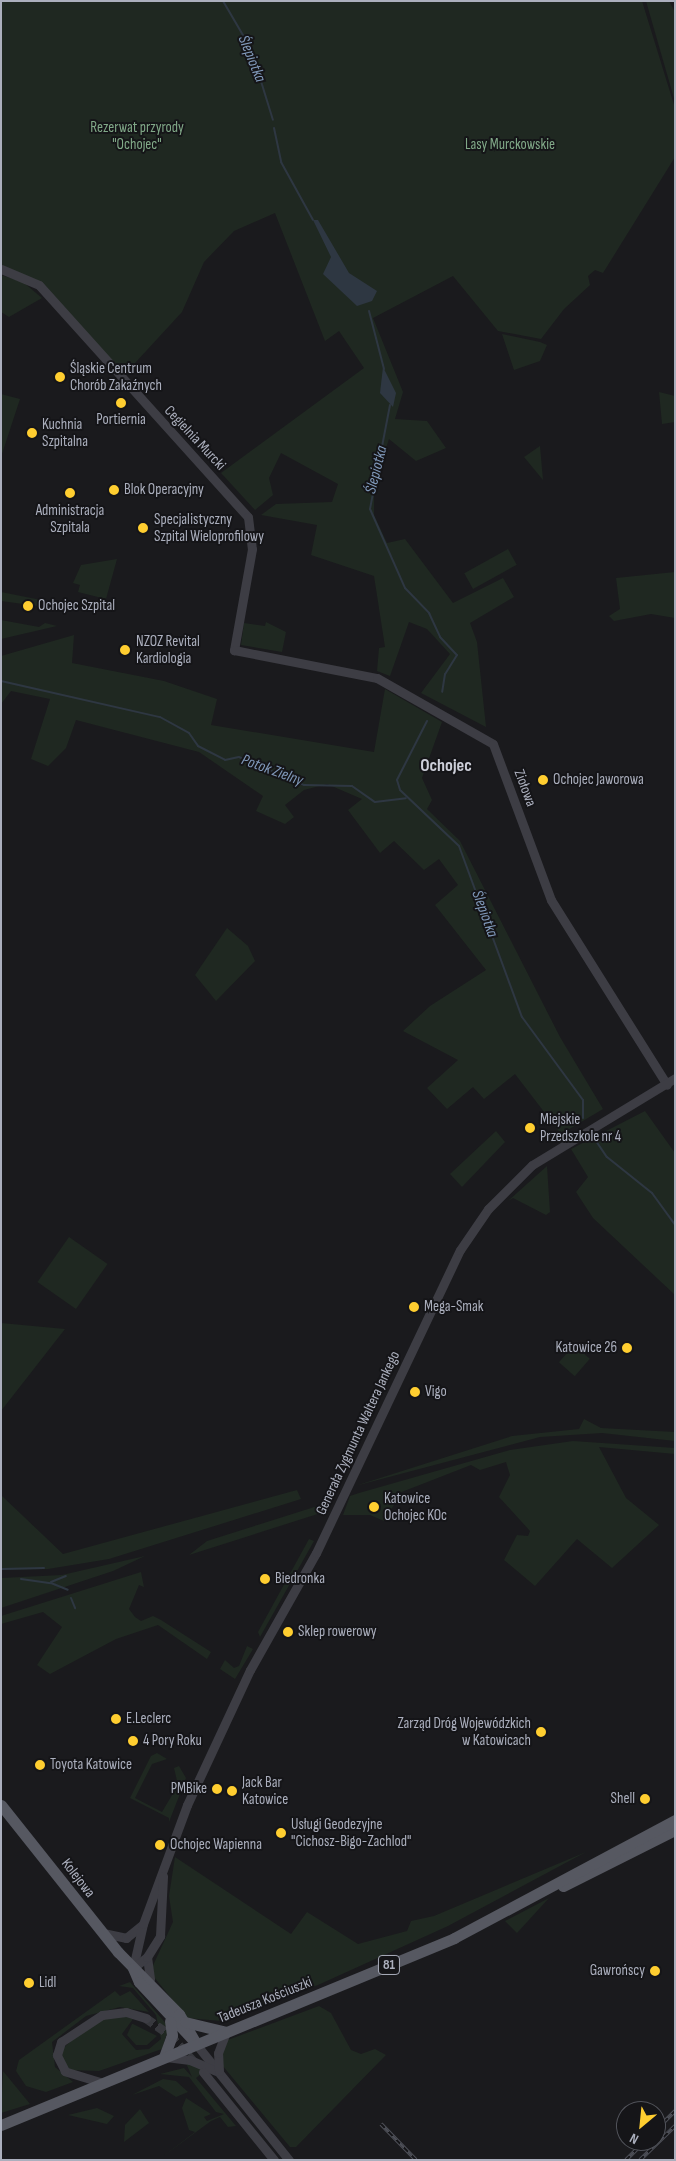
<!DOCTYPE html>
<meta charset="utf-8">
<style>
body{margin:0}
#map{position:relative;width:676px;height:2161px;overflow:hidden;background:#1a1a1d;font-family:"Sofia Sans Condensed",sans-serif}
div>[style]{position:absolute}
[style*='--x']{left:calc(var(--x)*1px);top:calc(var(--y)*1px);width:calc(var(--w)*1px);rotate:calc(var(--a)*1deg)}
.green>*{inset:0;background:#1f2821;transform-origin:0 0}
.water>*{inset:0;background:#2e3742}
.stream>*{height:2px;margin:-1px;padding:0 1px;transform-origin:1px;border-radius:1px;background:#2e3742}
.minor-tunnel>*{height:9px;margin-top:-4.5px;transform-origin:0;background:repeating-linear-gradient(90deg,#37383d 0 9px,transparent 0 13.5px)}
.minor>*{height:9px;margin:-4.5px;padding:0 4.5px;transform-origin:4.5px;border-radius:4.5px;background:#3d3d44}
.major>*{height:11px;margin:-5.5px;padding:0 5.5px;transform-origin:5.5px;border-radius:5.5px;background:#565861}
.rail>*{height:4px;margin-top:-2px;transform-origin:0;background:repeating-linear-gradient(90deg,#151518 0 5.5px,#4d4f57 0 11px);box-sizing:border-box;border-block:1px solid #4d4f57}
.dots>*{width:14px;height:14px;translate:-50% -50%;box-sizing:border-box;border:2px solid #151518;border-radius:50%}
span{translate:-50% -50%;white-space:nowrap;text-align:center;line-height:1.15;-webkit-text-stroke:4px #151518;paint-order:stroke}
.shield-label span{padding:1px 4px;background:#151518;border:1px solid;border-radius:4px;-webkit-text-stroke-width:0}
.shield-label{font-size:14px;color:#abafbd;font-weight:700}
.park-label{font-size:15px;color:#81a988}
.poi-label{font-size:15px;color:#abafbd}
.left{translate:0 -50%;text-align:left}
.right{translate:-100% -50%;text-align:right}
.street-label{font-size:15px;color:#abafbd}
.water-label{font-size:16px;color:#8099ba;font-style:italic}
.quarter-label{font-size:18px;color:#cdcfd9;font-weight:700}
.frame{position:absolute;inset:0;border:2px solid #abafbd;pointer-events:none}
.north{position:absolute;left:616px;top:2101px;width:50px;height:50px;box-sizing:border-box;background:#151518;border:1px solid #51535a;border-radius:50%;rotate:208deg;font-size:14px;font-weight:700;line-height:20px;text-align:center;color:#abafbd}
.north::after{content:'';display:block;margin:auto;width:18px;height:22px;background:#ffce30;clip-path:polygon(50% 0,100% 100%,50% 72%,0 100%)}
</style>
<div id="map">
<div class="green">
<div style="clip-path:polygon(1px 1px,642px 1px,675px 108px,675px 157px,603px 273px,595px 270px,588px 276px,590px 285px,564px 309px,541px 339px,498px 331px,453px 276px,373px 318px,403px 392px,395px 419px,427px 421px,446px 448px,416px 461px,389px 439px,374px 485px,374px 515px,387px 543px,405px 539px,453px 603px,503px 578px,514px 597px,470px 623px,477px 642px,486px 727px,421px 693px,450px 654px,427px 629px,409px 622px,390px 676px,377px 671px,379px 648px,385px 647px,374px 576px,311px 555px,317px 525px,261px 515px,276px 504px,332px 502px,338px 484px,281px 453px,269px 478px,273px 495px,255px 510px,221px 473px,364px 368px,339px 331px,325px 341px,275px 213px,234px 231px,204px 262px,182px 312px,124px 375px,41px 282px,1px 266px)"></div>
<div style="clip-path:polygon(646px 1px,669px 1px,675px 12px,675px 102px)"></div>
<div style="clip-path:polygon(1px 275px,23px 282px,42px 298px,9px 317px,1px 312px)"></div>
<div style="clip-path:polygon(502px 334px,540px 342px,547px 345px,540px 361px,514px 370px)"></div>
<div style="clip-path:polygon(659px 392px,675px 396px,675px 422px,662px 424px)"></div>
<div style="clip-path:polygon(1px 394px,20px 399px,1px 457px)"></div>
<div style="clip-path:polygon(540px 446px,543px 480px,524px 457px)"></div>
<div style="left:508px;top:549px;width:18px;height:50px;rotate:61deg"></div>
<div style="clip-path:polygon(117px 559px,106px 599px,78px 592px,80px 585px,73px 583px,81px 565px)"></div>
<div style="clip-path:polygon(675px 572px,675px 618px,651px 614px,614px 621px,609px 616px,620px 609px,616px 578px)"></div>
<div style="clip-path:polygon(1px 592px,46px 601px,45px 607px,1px 601px)"></div>
<div style="clip-path:polygon(1px 620px,39px 627px,45px 623px,57px 626px,1px 639px)"></div>
<div style="clip-path:polygon(266px 622px,286px 632px,282px 652px,241px 645px,244px 623px,265px 626px)"></div>
<div style="clip-path:polygon(74px 635px,72px 663px,164px 681px,217px 699px,211px 725px,374px 752px,385px 689px,442px 722px,422px 778px,432px 800px,427px 809px,460px 841px,560px 1037px,603px 1109px,561px 1134px,515px 1074px,484px 1099px,473px 1087px,447px 1109px,427px 1088px,458px 1060px,403px 1031px,430px 1006px,486px 970px,435px 905px,458px 885px,439px 859px,424px 870px,394px 841px,380px 853px,348px 810px,362px 799px,327px 784px,304px 790px,285px 805px,294px 817px,285px 824px,256px 811px,263px 796px,199px 752px,76px 720px,66px 748px,48px 766px,31px 759px,50px 699px,11px 691px,1px 704px,1px 656px)"></div>
<div style="clip-path:polygon(227px 928px,248px 946px,255px 961px,216px 1001px,195px 975px)"></div>
<div style="clip-path:polygon(645px 1111px,675px 1153px,675px 1295px,593px 1218px,576px 1192px,588px 1177px,571px 1149px)"></div>
<div style="clip-path:polygon(496px 1131px,505px 1142px,462px 1187px,450px 1174px)"></div>
<div style="clip-path:polygon(547px 1166px,550px 1212px,546px 1215px,513px 1198px,508px 1201px)"></div>
<div style="left:69px;top:1237px;width:47px;height:55px;rotate:35deg"></div>
<div style="clip-path:polygon(1px 1323px,65px 1329px,1px 1411px)"></div>
<div style="left:574px;top:1345px;width:21px;height:23px;rotate:41deg"></div>
<div style="clip-path:polygon(584px 1419px,601px 1428px,675px 1432px,675px 1441px,602px 1433px,540px 1437px,355px 1486px,512px 1436px,579px 1429px)"></div>
<div style="clip-path:polygon(573px 1441px,675px 1448px,675px 1454px,599px 1447px,626px 1498px,659px 1525px,612px 1568px,577px 1539px,535px 1586px,504px 1560px,517px 1535px,528px 1536px,530px 1531px,499px 1497px,510px 1475px,506px 1462px,480px 1470px,471px 1465px,394px 1495px,397px 1500px,384px 1521px,370px 1515px,343px 1515px,350px 1496px,359px 1493px,510px 1450px)"></div>
<div style="clip-path:polygon(297px 1490px,301px 1499px,109px 1559px,48px 1569px,1px 1570px,1px 1495px,63px 1554px)"></div>
<div style="clip-path:polygon(327px 1503px,331px 1504px,327px 1511px,189px 1555px,207px 1541px)"></div>
<div style="clip-path:polygon(309px 1539px,314px 1541px,260px 1637px,258px 1632px)"></div>
<div style="clip-path:polygon(145px 1556px,113px 1571px,1px 1608px,1px 1578px,62px 1575px)"></div>
<div style="clip-path:polygon(141px 1572px,144px 1587px,139px 1585px,129px 1609px,135px 1617px,141px 1621px,153px 1616px,161px 1620px,211px 1652px,207px 1659px,158px 1625px,116px 1639px,50px 1674px,37px 1665px,62px 1627px,43px 1612px,1px 1624px,1px 1616px)"></div>
<div style="clip-path:polygon(247px 1646px,253px 1649px,235px 1679px,220px 1669px,225px 1660px,234px 1668px,239px 1666px)"></div>
<div style="clip-path:polygon(157px 1753px,167px 1759px,152px 1764px,135px 1798px,162px 1812px,178px 1785px,174px 1768px,179px 1766px,186px 1778px,169px 1822px,169px 1818px,130px 1798px,151px 1756px)"></div>
<div style="clip-path:polygon(586px 1852px,448px 1926px,318px 1985px,221px 2021px,187px 2018px,150px 1972px,173px 1922px,169px 1896px,175px 1857px,291px 1934px,307px 1912px,358px 1944px,407px 1931px,411px 1921px,434px 1916px)"></div>
<div style="clip-path:polygon(549px 1898px,517px 1933px,505px 1921px)"></div>
<div style="clip-path:polygon(130px 1982px,169px 2027px,162px 2049px,99px 2071px,69px 2070px,61px 2058px,62px 2049px,94px 2021px,121px 2015px,133px 2019px,122px 2034px,136px 2050px,149px 2049px,161px 2039px,156px 2015px,133px 1988px,119px 1986px)"></div>
<div style="clip-path:polygon(115px 1991px,120px 1996px,130px 1991px,149px 2012px,120px 2007px,86px 2016px,52px 2042px,55px 2067px,73px 2082px,46px 2092px,26px 2086px,16px 2071px,19px 2060px)"></div>
<div style="clip-path:polygon(319px 2006px,331px 2013px,351px 2050px,361px 2054px,375px 2049px,386px 2055px,296px 2147px,290px 2147px,222px 2065px,221px 2048px,225px 2041px)"></div>
<div style="clip-path:polygon(132px 2024px,133px 2024px,157px 2036px,147px 2045px,136px 2045px,127px 2035px)"></div>
<div style="clip-path:polygon(186px 2063px,206px 2070px,196px 2078px,236px 2126px,228px 2127px,220px 2117px,211px 2121px,158px 2160px,195px 2132px,189px 2130px,182px 2108px,186px 2098px,211px 2114px,204px 2117px,207px 2121px,224px 2114px,216px 2112px,189px 2077px,160px 2074px,184px 2068px,192px 2077px)"></div>
<div style="clip-path:polygon(3px 2071px,30px 2104px,1px 2113px)"></div>
<div style="clip-path:polygon(163px 2079px,176px 2081px,188px 2092px,176px 2097px,159px 2086px,132px 2095px)"></div>
<div style="clip-path:polygon(97px 2108px,114px 2116px,107px 2124px,68px 2115px)"></div>
<div style="clip-path:polygon(140px 2109px,149px 2123px,124px 2142px,125px 2125px)"></div>
</div>
<div class="water">
<div style="clip-path:polygon(313px 220px,318px 220px,349px 273px,377px 291px,372px 301px,357px 306px,323px 274px,331px 257px)"></div>
<div style="clip-path:polygon(383px 367px,396px 393px,393px 407px,380px 393px)"></div>
</div>
<div class="stream">
<div style="--x:223;--y:1;--w:56;--a:59.7"></div>
<div style="--x:251;--y:49;--w:74;--a:72.8"></div>
<div style="--x:274;--y:128;--w:35;--a:78"></div>
<div style="--x:281;--y:162;--w:66;--a:61.1"></div>
<div style="--x:369;--y:311;--w:60;--a:75.5"></div>
<div style="--x:390;--y:405;--w:106;--a:100.9"></div>
<div style="--x:370;--y:509;--w:86;--a:66.1"></div>
<div style="--x:405;--y:588;--w:35;--a:46"></div>
<div style="--x:429;--y:613;--w:26;--a:65"></div>
<div style="--x:440;--y:637;--w:25;--a:47"></div>
<div style="--x:457;--y:655;--w:22;--a:122"></div>
<div style="--x:445;--y:674;--w:18;--a:99"></div>
<div style="--x:1;--y:681;--w:163;--a:12.8"></div>
<div style="--x:160;--y:717;--w:33;--a:29"></div>
<div style="--x:189;--y:733;--w:16;--a:55"></div>
<div style="--x:198;--y:746;--w:30;--a:27"></div>
<div style="--x:225;--y:760;--w:14;--a:-12"></div>
<div style="--x:239;--y:757;--w:71;--a:23.3"></div>
<div style="--x:304;--y:785;--w:48;--a:1.2"></div>
<div style="--x:352;--y:786;--w:28;--a:35"></div>
<div style="--x:375;--y:802;--w:31;--a:-7"></div>
<div style="--x:427;--y:721;--w:66;--a:117"></div>
<div style="--x:397;--y:780;--w:10;--a:73"></div>
<div style="--x:400;--y:790;--w:81;--a:43.5"></div>
<div style="--x:459;--y:846;--w:182;--a:69.8"></div>
<div style="--x:522;--y:1017;--w:103;--a:53.7"></div>
<div style="--x:583;--y:1100;--w:18;--a:90"></div>
<div style="--x:594;--y:1138;--w:23;--a:56"></div>
<div style="--x:607;--y:1157;--w:58;--a:38.7"></div>
<div style="--x:652;--y:1193;--w:39;--a:54"></div>
<div style="--x:2;--y:1569;--w:42;--a:-1.4"></div>
<div style="--x:21;--y:1579;--w:30;--a:8"></div>
<div style="--x:51;--y:1583;--w:18;--a:22"></div>
<div style="--x:51;--y:1582;--w:16;--a:-22"></div>
<div style="--x:71;--y:1598;--w:11;--a:68"></div>
</div>
<div class="minor-tunnel">
<div style="--x:146;--y:2018;--w:29;--a:35"></div>
<div style="--x:170;--y:2035;--w:40;--a:48"></div>
</div>
<div class="minor">
<div style="--x:1;--y:269;--w:41;--a:22.8"></div>
<div style="--x:39;--y:285;--w:312;--a:48"></div>
<div style="--x:248;--y:517;--w:32;--a:83"></div>
<div style="--x:252;--y:549;--w:103;--a:100.1"></div>
<div style="--x:234;--y:650;--w:146;--a:11.1"></div>
<div style="--x:377;--y:678;--w:133;--a:29.6"></div>
<div style="--x:493;--y:744;--w:166;--a:69.6"></div>
<div style="--x:551;--y:900;--w:218;--a:57.9"></div>
<div style="--x:103;--y:1933;--w:24;--a:12"></div>
<div style="--x:126;--y:1938;--w:19;--a:-39"></div>
<div style="--x:147;--y:1957;--w:22;--a:82"></div>
<div style="--x:133;--y:1968;--w:45;--a:-77.2"></div>
<div style="--x:143;--y:1924;--w:127;--a:-69.7"></div>
<div style="--x:187;--y:1805;--w:149;--a:-65"></div>
<div style="--x:250;--y:1670;--w:134;--a:-60.6"></div>
<div style="--x:316;--y:1553;--w:335;--a:-64.6"></div>
<div style="--x:460;--y:1250;--w:50;--a:-55.7"></div>
<div style="--x:488;--y:1209;--w:62;--a:-45"></div>
<div style="--x:532;--y:1165;--w:167;--a:-31.3"></div>
<div style="--x:133;--y:1968;--w:18;--a:-38"></div>
<div style="--x:147;--y:1957;--w:25;--a:-58"></div>
<div style="--x:160;--y:1936;--w:60;--a:-87.1"></div>
<div style="--x:196;--y:2044;--w:149;--a:51.3"></div>
<div style="--x:166;--y:2057;--w:24;--a:7"></div>
<div style="--x:190;--y:2060;--w:28;--a:23"></div>
<div style="--x:219;--y:2071;--w:18;--a:-93"></div>
<div style="--x:218;--y:2053;--w:22;--a:-69"></div>
<div style="--x:203;--y:2072;--w:113;--a:51.1"></div>
<div style="--x:100;--y:2082;--w:37;--a:-163"></div>
<div style="--x:65;--y:2071;--w:18;--a:-117"></div>
<div style="--x:57;--y:2055;--w:14;--a:-73"></div>
<div style="--x:61;--y:2042;--w:49;--a:-33.4"></div>
<div style="--x:102;--y:2015;--w:24;--a:-7"></div>
<div style="--x:126;--y:2012;--w:21;--a:17"></div>
</div>
<div class="major">
<div style="--x:1;--y:1805;--w:188;--a:51.5"></div>
<div style="--x:118;--y:1952;--w:87;--a:45.5"></div>
<div style="--x:179;--y:2014;--w:34;--a:60"></div>
<div style="--x:563;--y:1886;--w:125;--a:-26.6"></div>
<div style="--x:133;--y:1968;--w:15;--a:67"></div>
<div style="--x:139;--y:1982;--w:82;--a:47"></div>
<div style="--x:185;--y:2022;--w:42;--a:13.7"></div>
<div style="--x:164;--y:2057;--w:23;--a:-70"></div>
<div style="--x:172;--y:2035;--w:14;--a:-98"></div>
<div style="--x:1;--y:2125;--w:490;--a:-22.4"></div>
<div style="--x:454;--y:1938;--w:251;--a:-28.1"></div>
</div>
<div class="rail">
<div style="--x:381;--y:2124;--w:50;--a:45.8"></div>
<div style="--x:656;--y:2130;--w:27;--a:-45"></div>
<div style="--x:626;--y:2160;--w:27;--a:-45"></div>
<div style="--x:640;--y:2160;--w:49;--a:-44.2"></div>
</div>
<div class="dots">
<div style="left:60px;top:377px;background:#ffce30"></div>
<div style="left:121px;top:403px;background:#ffce30"></div>
<div style="left:32px;top:433px;background:#ffce30"></div>
<div style="left:114px;top:490px;background:#ffce30"></div>
<div style="left:70px;top:493px;background:#ffce30"></div>
<div style="left:143px;top:528px;background:#ffce30"></div>
<div style="left:28px;top:606px;background:#ffce30"></div>
<div style="left:125px;top:650px;background:#ffce30"></div>
<div style="left:543px;top:780px;background:#ffce30"></div>
<div style="left:530px;top:1128px;background:#ffce30"></div>
<div style="left:414px;top:1307px;background:#ffce30"></div>
<div style="left:627px;top:1348px;background:#ffce30"></div>
<div style="left:415px;top:1392px;background:#ffce30"></div>
<div style="left:374px;top:1507px;background:#ffce30"></div>
<div style="left:265px;top:1579px;background:#ffce30"></div>
<div style="left:288px;top:1632px;background:#ffce30"></div>
<div style="left:116px;top:1719px;background:#ffce30"></div>
<div style="left:541px;top:1732px;background:#ffce30"></div>
<div style="left:133px;top:1741px;background:#ffce30"></div>
<div style="left:40px;top:1765px;background:#ffce30"></div>
<div style="left:217px;top:1789px;background:#ffce30"></div>
<div style="left:232px;top:1791px;background:#ffce30"></div>
<div style="left:645px;top:1799px;background:#ffce30"></div>
<div style="left:281px;top:1833px;background:#ffce30"></div>
<div style="left:160px;top:1845px;background:#ffce30"></div>
<div style="left:655px;top:1971px;background:#ffce30"></div>
<div style="left:29px;top:1983px;background:#ffce30"></div>
</div>
<div class="shield-label">
<span style="left:389px;top:1965px">81</span>
</div>
<div class="park-label">
<span style="left:137px;top:136px">Rezerwat przyrody<br>"Ochojec"</span>
<span style="left:510px;top:145px">Lasy Murckowskie</span>
</div>
<div class="poi-label">
<span class="left" style="left:70px;top:377px">Śląskie Centrum<br>Chorób Zakaźnych</span>
<span style="left:121px;top:420px">Portiernia</span>
<span class="left" style="left:42px;top:433px">Kuchnia<br>Szpitalna</span>
<span class="left" style="left:124px;top:490px">Blok Operacyjny</span>
<span style="left:70px;top:519px">Administracja<br>Szpitala</span>
<span class="left" style="left:154px;top:528px">Specjalistyczny<br>Szpital Wieloprofilowy</span>
<span class="left" style="left:38px;top:606px">Ochojec Szpital</span>
<span class="left" style="left:136px;top:650px">NZOZ Revital<br>Kardiologia</span>
<span class="left" style="left:553px;top:780px">Ochojec Jaworowa</span>
<span class="left" style="left:540px;top:1128px">Miejskie<br>Przedszkole nr 4</span>
<span class="left" style="left:424px;top:1307px">Mega-Smak</span>
<span class="right" style="left:617px;top:1348px">Katowice 26</span>
<span class="left" style="left:425px;top:1392px">Vigo</span>
<span class="left" style="left:384px;top:1507px">Katowice<br>Ochojec KOc</span>
<span class="left" style="left:275px;top:1579px">Biedronka</span>
<span class="left" style="left:298px;top:1632px">Sklep rowerowy</span>
<span class="left" style="left:126px;top:1719px">E.Leclerc</span>
<span class="right" style="left:531px;top:1732px">Zarząd Dróg Wojewódzkich<br>w Katowicach</span>
<span class="left" style="left:143px;top:1741px">4 Pory Roku</span>
<span class="left" style="left:50px;top:1765px">Toyota Katowice</span>
<span class="left" style="left:242px;top:1791px">Jack Bar<br>Katowice</span>
<span class="right" style="left:207px;top:1789px">PMBike</span>
<span class="right" style="left:635px;top:1799px">Shell</span>
<span class="left" style="left:291px;top:1833px">Usługi Geodezyjne<br>"Cichosz-Bigo-Zachlod"</span>
<span class="left" style="left:170px;top:1845px">Ochojec Wapienna</span>
<span class="right" style="left:645px;top:1971px">Gawrońscy</span>
<span class="left" style="left:39px;top:1983px">Lidl</span>
</div>
<div class="street-label">
<span style="left:195px;top:438px;rotate:47deg">Cegielnia Murcki</span>
<span style="left:525px;top:788px;rotate:70deg">Ziołowa</span>
<span style="left:358px;top:1433px;rotate:-65deg">Generała Zygmunta Waltera Jankego</span>
<span style="left:78px;top:1878px;rotate:52deg">Kolejowa</span>
<span style="left:265px;top:2000px;rotate:-22deg">Tadeusza Kościuszki</span>
</div>
<div class="water-label">
<span style="left:251px;top:59px;rotate:68deg">Ślepiotka</span>
<span style="left:377px;top:470px;rotate:-76deg">Ślepiotka</span>
<span style="left:272px;top:771px;rotate:20deg">Potok Zielny</span>
<span style="left:484px;top:914px;rotate:70deg">Ślepiotka</span>
</div>
<div class="quarter-label">
<span style="left:446px;top:766px">Ochojec</span>
</div>
<div class="frame"></div>
<div class="north">N</div>
</div>
